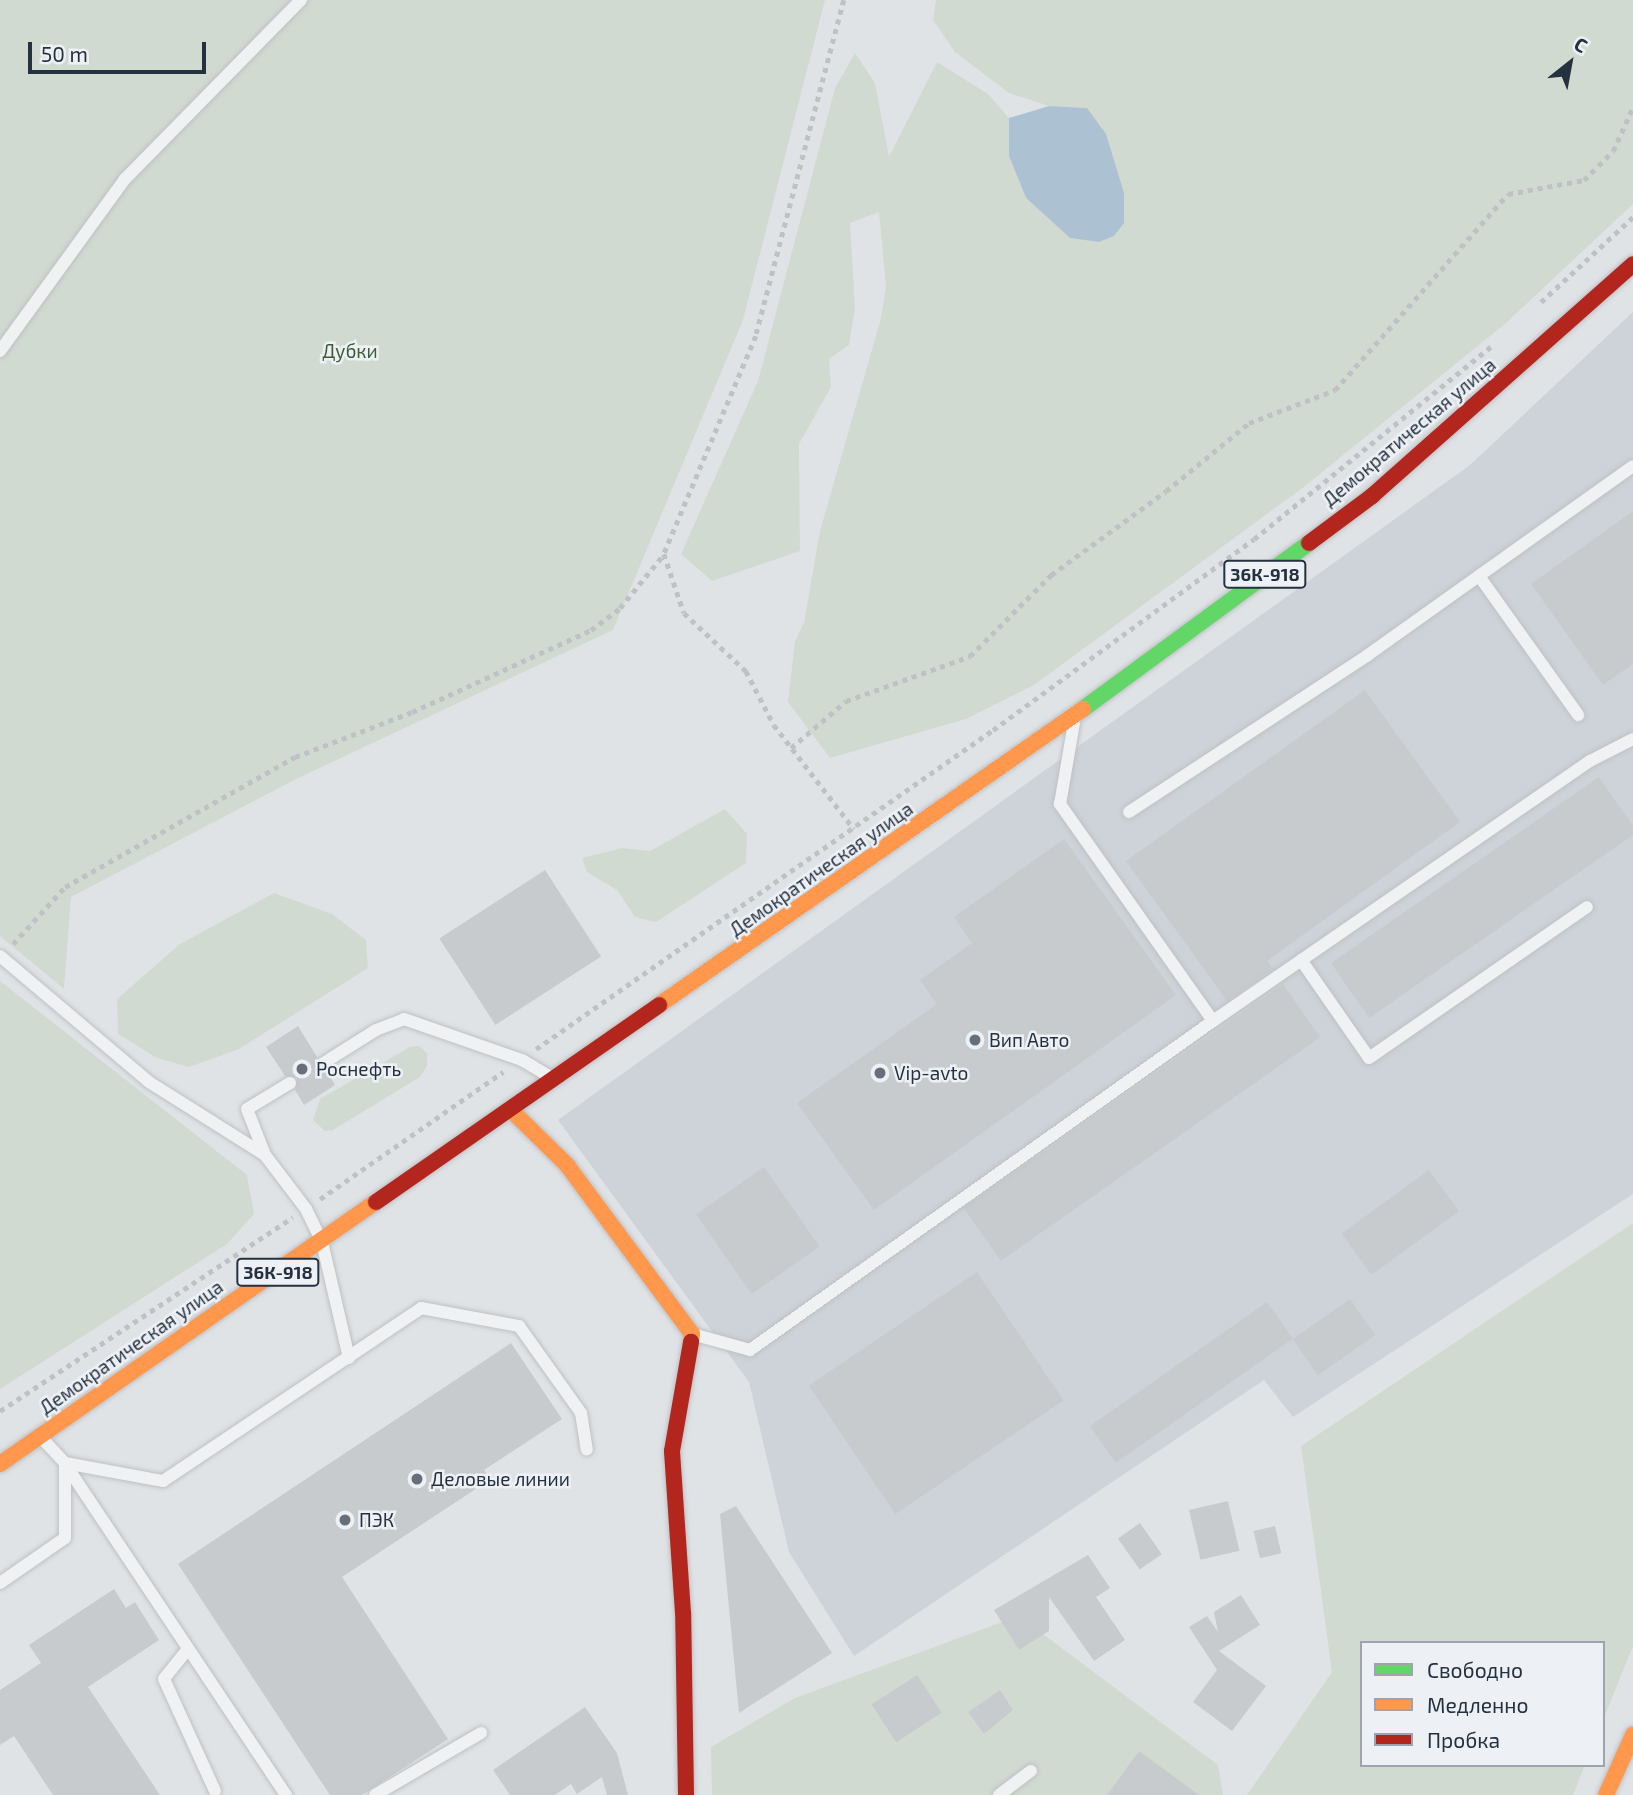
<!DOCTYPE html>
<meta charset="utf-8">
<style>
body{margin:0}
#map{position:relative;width:1633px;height:1795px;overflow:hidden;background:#e0e3e6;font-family:"Exo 2",sans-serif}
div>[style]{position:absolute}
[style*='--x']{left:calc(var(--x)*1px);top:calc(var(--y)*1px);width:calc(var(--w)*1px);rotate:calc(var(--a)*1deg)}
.built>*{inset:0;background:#cdd3d9}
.green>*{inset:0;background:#d1dad0}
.water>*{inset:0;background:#acc2d2}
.building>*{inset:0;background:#c8cbce;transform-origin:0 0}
.path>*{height:4.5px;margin-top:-2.25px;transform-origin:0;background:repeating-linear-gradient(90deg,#bfc1c5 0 5px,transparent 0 10px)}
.roads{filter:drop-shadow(0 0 2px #bec1c4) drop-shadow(0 0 2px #bec1c4)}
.lane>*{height:12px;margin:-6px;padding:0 6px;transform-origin:6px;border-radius:6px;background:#eff1f2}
.fast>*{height:16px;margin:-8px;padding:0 8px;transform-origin:8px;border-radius:8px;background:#63d668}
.slow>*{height:16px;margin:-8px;padding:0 8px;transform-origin:8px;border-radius:8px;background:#ff974d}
.jam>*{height:16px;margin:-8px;padding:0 8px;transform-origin:8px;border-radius:8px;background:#b3261e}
.dots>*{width:19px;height:19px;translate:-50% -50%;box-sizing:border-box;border:4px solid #edf1f6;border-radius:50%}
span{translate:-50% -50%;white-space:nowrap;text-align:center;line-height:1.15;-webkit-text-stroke:5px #edf1f6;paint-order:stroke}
.shield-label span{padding:2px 5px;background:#edf1f6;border:2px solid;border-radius:5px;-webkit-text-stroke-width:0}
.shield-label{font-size:18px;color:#263140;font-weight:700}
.park-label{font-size:19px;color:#3e5c33}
.street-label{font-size:19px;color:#263140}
.poi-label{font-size:19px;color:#263140}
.left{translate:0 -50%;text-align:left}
.legend{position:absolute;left:1360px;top:1641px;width:245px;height:126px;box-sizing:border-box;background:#edf1f6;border:2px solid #9da4ad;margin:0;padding:9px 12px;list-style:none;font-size:21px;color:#263140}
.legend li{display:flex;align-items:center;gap:14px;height:35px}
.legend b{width:35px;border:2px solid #9da4ad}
.north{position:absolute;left:1535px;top:28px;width:70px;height:70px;-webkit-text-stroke:5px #edf1f6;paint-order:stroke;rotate:31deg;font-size:19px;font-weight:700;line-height:28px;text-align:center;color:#263140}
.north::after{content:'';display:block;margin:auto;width:24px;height:32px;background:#263140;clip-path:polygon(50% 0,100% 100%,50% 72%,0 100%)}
.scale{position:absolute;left:28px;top:42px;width:178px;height:32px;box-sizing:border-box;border:4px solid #263140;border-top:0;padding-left:9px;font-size:21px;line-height:24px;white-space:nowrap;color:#263140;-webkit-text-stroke:5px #edf1f6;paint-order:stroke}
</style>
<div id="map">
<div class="built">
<div style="clip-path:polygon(1633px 312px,1633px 1194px,1293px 1417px,1264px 1380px,854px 1656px,789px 1552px,749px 1382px,558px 1120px,1470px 465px)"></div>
</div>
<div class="green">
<div style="clip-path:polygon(0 0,825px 0,743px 320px,613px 630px,294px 780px,71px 897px,64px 989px,0 936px)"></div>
<div style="clip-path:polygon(936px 0,1633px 0,1633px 204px,1506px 323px,1305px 486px,1034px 685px,966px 719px,830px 758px,788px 702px,795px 641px,804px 623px,820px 531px,881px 318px,886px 287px,879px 212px,850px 223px,855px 308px,849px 345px,829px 359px,831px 387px,799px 444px,800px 551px,712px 581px,681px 554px,758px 381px,835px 88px,855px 53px,875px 83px,889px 157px,937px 62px,988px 94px,1009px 118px,1009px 156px,1026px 198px,1070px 238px,1099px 242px,1087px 108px,1049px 106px,1009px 93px,955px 52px,933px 20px)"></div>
<div style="clip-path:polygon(725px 809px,747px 834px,746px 863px,656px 922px,635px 917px,617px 890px,587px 872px,582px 858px,622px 848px,650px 851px)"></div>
<div style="clip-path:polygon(274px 893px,332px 914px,366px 940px,368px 968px,239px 1049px,189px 1067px,157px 1058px,118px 1034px,117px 999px,180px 944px)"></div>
<div style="clip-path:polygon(0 981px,247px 1175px,254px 1214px,227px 1244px,0 1389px)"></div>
<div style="clip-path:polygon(419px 1046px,427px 1053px,427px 1066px,420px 1077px,333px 1130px,325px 1131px,313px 1120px,320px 1099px,410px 1047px)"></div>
<div style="clip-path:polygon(1633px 1223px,1633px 1646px,1603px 1720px,1603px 1643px,1362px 1643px,1362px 1765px,1585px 1765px,1573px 1795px,1247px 1795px,1332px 1672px,1301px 1446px)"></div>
<div style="clip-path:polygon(1019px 1616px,1218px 1765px,1223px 1795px,712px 1795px,711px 1747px,795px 1698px)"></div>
</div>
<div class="water">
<div style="clip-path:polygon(1049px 106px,1087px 108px,1106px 134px,1124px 193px,1124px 223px,1114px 236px,1099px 242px,1070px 238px,1026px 198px,1009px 156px,1009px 118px)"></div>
</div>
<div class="building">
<div style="clip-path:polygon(1633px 511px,1633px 664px,1603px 685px,1531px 584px)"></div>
<div style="clip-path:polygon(1365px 690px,1460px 822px,1267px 961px,1273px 969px,1227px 1001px,1126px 861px)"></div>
<div style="clip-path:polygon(1599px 777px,1633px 826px,1633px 835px,1369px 1018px,1331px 963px)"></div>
<div style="clip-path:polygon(1064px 839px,1176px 995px,874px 1210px,797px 1103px,937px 1004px,920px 980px,972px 943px,954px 917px)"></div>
<div style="left:545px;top:870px;width:103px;height:126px;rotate:57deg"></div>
<div style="left:1283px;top:984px;width:65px;height:390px;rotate:55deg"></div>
<div style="clip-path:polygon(298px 1026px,317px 1057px,315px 1069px,327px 1071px,335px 1085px,304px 1105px,295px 1090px,297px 1078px,285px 1076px,266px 1047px)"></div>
<div style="left:764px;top:1167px;width:97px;height:83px;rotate:55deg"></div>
<div style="left:1429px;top:1170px;width:51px;height:108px;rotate:54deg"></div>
<div style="left:977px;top:1272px;width:155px;height:203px;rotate:56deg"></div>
<div style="left:1350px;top:1299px;width:44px;height:70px;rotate:55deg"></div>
<div style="left:1267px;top:1302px;width:45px;height:216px;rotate:55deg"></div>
<div style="clip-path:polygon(511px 1343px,562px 1419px,484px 1470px,491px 1479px,342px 1577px,448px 1739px,362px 1795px,330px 1795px,178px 1564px)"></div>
<div style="left:1228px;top:1501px;width:51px;height:40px;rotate:77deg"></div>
<div style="clip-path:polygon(736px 1506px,832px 1653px,739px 1713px,720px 1514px)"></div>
<div style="left:1140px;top:1523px;width:38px;height:27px;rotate:55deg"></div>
<div style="left:1275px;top:1526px;width:28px;height:22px;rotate:77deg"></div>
<div style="clip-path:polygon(1088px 1555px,1110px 1588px,1096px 1597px,1125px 1640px,1094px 1661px,1049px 1597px,1049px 1631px,1019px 1650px,994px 1610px)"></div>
<div style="clip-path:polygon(114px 1589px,126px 1608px,135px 1602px,159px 1640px,88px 1687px,160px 1795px,53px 1795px,14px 1736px,0 1745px,0 1690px,41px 1663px,29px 1645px)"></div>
<div style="clip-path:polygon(1241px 1595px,1260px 1625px,1219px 1651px,1266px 1686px,1232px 1731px,1193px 1702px,1217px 1670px,1189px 1627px,1207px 1616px,1218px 1632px,1214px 1612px)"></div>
<div style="left:917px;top:1675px;width:45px;height:54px;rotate:57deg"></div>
<div style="clip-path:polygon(1000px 1690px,1013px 1710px,984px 1734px,968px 1712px)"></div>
<div style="clip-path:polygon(585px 1707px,617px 1753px,628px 1795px,607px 1795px,602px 1777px,577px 1794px,571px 1784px,555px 1795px,510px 1795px,493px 1770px)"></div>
<div style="clip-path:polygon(1139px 1751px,1199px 1795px,1107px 1795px)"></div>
</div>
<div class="path">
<div style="--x:844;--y:0;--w:347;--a:104.7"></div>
<div style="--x:756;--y:336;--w:237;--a:112.9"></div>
<div style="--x:664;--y:554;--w:62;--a:71.3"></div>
<div style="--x:684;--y:613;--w:85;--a:43.1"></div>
<div style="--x:746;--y:671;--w:61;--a:62.6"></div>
<div style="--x:774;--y:725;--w:131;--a:52.4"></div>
<div style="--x:1541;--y:302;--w:125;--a:-42.7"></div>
<div style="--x:791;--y:748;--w:72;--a:-40.5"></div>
<div style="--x:846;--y:701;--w:132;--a:-19.9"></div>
<div style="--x:970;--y:656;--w:115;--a:-45"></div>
<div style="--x:1051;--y:575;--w:142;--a:-36.1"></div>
<div style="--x:1166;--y:491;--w:107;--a:-39.3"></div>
<div style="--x:1249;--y:423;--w:92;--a:-21"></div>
<div style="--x:1335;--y:390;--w:261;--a:-48.6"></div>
<div style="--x:1508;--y:194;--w:77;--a:-10.4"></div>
<div style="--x:1584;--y:180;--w:41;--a:-45"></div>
<div style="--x:1613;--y:151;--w:48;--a:-65.6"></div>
<div style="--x:13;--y:944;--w:77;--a:-47.6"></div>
<div style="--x:65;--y:887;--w:264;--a:-29.5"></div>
<div style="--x:295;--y:757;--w:125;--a:-21"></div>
<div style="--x:412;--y:712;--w:197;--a:-24.6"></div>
<div style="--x:591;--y:630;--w:36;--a:-37"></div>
<div style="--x:620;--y:608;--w:70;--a:-50.8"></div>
<div style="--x:536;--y:1049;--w:557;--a:-34.92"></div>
<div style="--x:993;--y:730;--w:323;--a:-36.2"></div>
<div style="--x:1254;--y:539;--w:308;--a:-39.1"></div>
<div style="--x:320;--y:1199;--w:223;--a:-34.8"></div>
<div style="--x:0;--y:1411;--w:351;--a:-33.5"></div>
</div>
<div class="roads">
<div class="lane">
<div style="--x:0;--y:351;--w:213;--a:-54"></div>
<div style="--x:125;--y:179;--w:251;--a:-45.5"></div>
<div style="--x:1479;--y:576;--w:171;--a:54.5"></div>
<div style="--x:1129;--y:812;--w:286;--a:-33.3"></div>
<div style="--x:1368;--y:655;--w:325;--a:-35.5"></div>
<div style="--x:0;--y:956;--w:195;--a:40.2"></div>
<div style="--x:149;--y:1082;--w:137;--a:32.2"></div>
<div style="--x:1301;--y:960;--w:119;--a:55.2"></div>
<div style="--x:1369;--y:1058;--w:265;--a:-34.7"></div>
<div style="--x:1213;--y:1021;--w:458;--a:-34.6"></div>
<div style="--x:1590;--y:761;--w:48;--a:-27.1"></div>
<div style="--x:322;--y:1064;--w:64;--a:-32.2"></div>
<div style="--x:376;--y:1030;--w:30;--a:-21"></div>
<div style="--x:404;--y:1019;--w:125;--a:19.2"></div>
<div style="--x:522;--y:1060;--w:31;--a:31"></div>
<div style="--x:290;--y:1083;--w:50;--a:148.8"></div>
<div style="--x:247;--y:1109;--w:49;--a:68.6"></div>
<div style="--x:265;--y:1155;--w:68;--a:52.8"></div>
<div style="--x:306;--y:1209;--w:37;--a:64"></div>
<div style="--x:322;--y:1242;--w:119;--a:76.9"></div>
<div style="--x:692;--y:1334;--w:60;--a:15.4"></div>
<div style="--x:750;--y:1350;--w:568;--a:-35.4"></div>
<div style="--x:1213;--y:1021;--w:266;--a:-125.2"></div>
<div style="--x:1060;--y:804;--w:82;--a:-80.2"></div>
<div style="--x:0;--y:1583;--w:79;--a:-34.7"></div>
<div style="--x:65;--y:1538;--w:75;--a:-90"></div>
<div style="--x:65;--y:1463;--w:33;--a:-133"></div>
<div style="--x:188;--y:1649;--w:38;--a:129"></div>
<div style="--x:164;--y:1679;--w:123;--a:65.5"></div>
<div style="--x:286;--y:1795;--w:399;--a:-123.7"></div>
<div style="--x:65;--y:1463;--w:100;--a:10.4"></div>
<div style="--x:163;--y:1481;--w:311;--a:-33.8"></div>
<div style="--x:421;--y:1308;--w:100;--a:10.4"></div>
<div style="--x:519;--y:1326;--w:107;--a:54.5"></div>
<div style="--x:581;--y:1413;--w:37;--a:81"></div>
<div style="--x:375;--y:1795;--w:123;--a:-30.3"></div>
<div style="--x:999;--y:1795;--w:40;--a:-37"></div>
</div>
<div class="fast">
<div style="--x:1083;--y:709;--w:280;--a:-36.3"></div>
</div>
<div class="slow">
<div style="--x:659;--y:1005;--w:517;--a:-34.92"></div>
<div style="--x:512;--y:1111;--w:77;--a:44.5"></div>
<div style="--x:567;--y:1165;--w:210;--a:53.5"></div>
<div style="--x:692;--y:1334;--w:8;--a:97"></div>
<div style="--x:0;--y:1464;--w:458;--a:-34.9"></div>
<div style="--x:1606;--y:1795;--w:66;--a:-65.8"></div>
</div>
<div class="jam">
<div style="--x:1309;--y:543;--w:79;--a:-36.7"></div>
<div style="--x:1372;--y:496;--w:349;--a:-41.6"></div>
<div style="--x:376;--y:1202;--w:345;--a:-34.8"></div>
<div style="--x:686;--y:1795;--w:182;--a:-90.9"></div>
<div style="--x:683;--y:1613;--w:162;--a:-93.9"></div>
<div style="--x:672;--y:1451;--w:111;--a:-80.1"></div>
</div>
</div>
<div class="dots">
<div style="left:975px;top:1040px;background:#676f7a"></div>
<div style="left:302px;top:1069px;background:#676f7a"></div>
<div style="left:880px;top:1073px;background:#676f7a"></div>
<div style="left:417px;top:1479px;background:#676f7a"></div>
<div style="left:345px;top:1520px;background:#676f7a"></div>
</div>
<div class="shield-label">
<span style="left:1265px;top:574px">36К-918</span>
<span style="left:278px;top:1272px">36К-918</span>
</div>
<div class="park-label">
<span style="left:350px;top:351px">Дубки</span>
</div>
<div class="street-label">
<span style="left:1409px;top:432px;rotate:-40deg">Демократическая улица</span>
<span style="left:821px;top:869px;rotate:-35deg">Демократическая улица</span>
<span style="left:131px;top:1347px;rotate:-35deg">Демократическая улица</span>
</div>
<div class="poi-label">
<span class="left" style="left:989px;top:1040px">Вип Авто</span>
<span class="left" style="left:316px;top:1069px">Роснефть</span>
<span class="left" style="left:894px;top:1073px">Vip-avto</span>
<span class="left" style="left:431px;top:1479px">Деловые линии</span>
<span class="left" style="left:359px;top:1520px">ПЭК</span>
</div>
<ul class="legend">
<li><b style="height:9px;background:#63d668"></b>Свободно</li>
<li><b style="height:9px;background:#ff974d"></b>Медленно</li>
<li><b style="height:9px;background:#b3261e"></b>Пробка</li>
</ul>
<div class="north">С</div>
<div class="scale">50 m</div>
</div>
